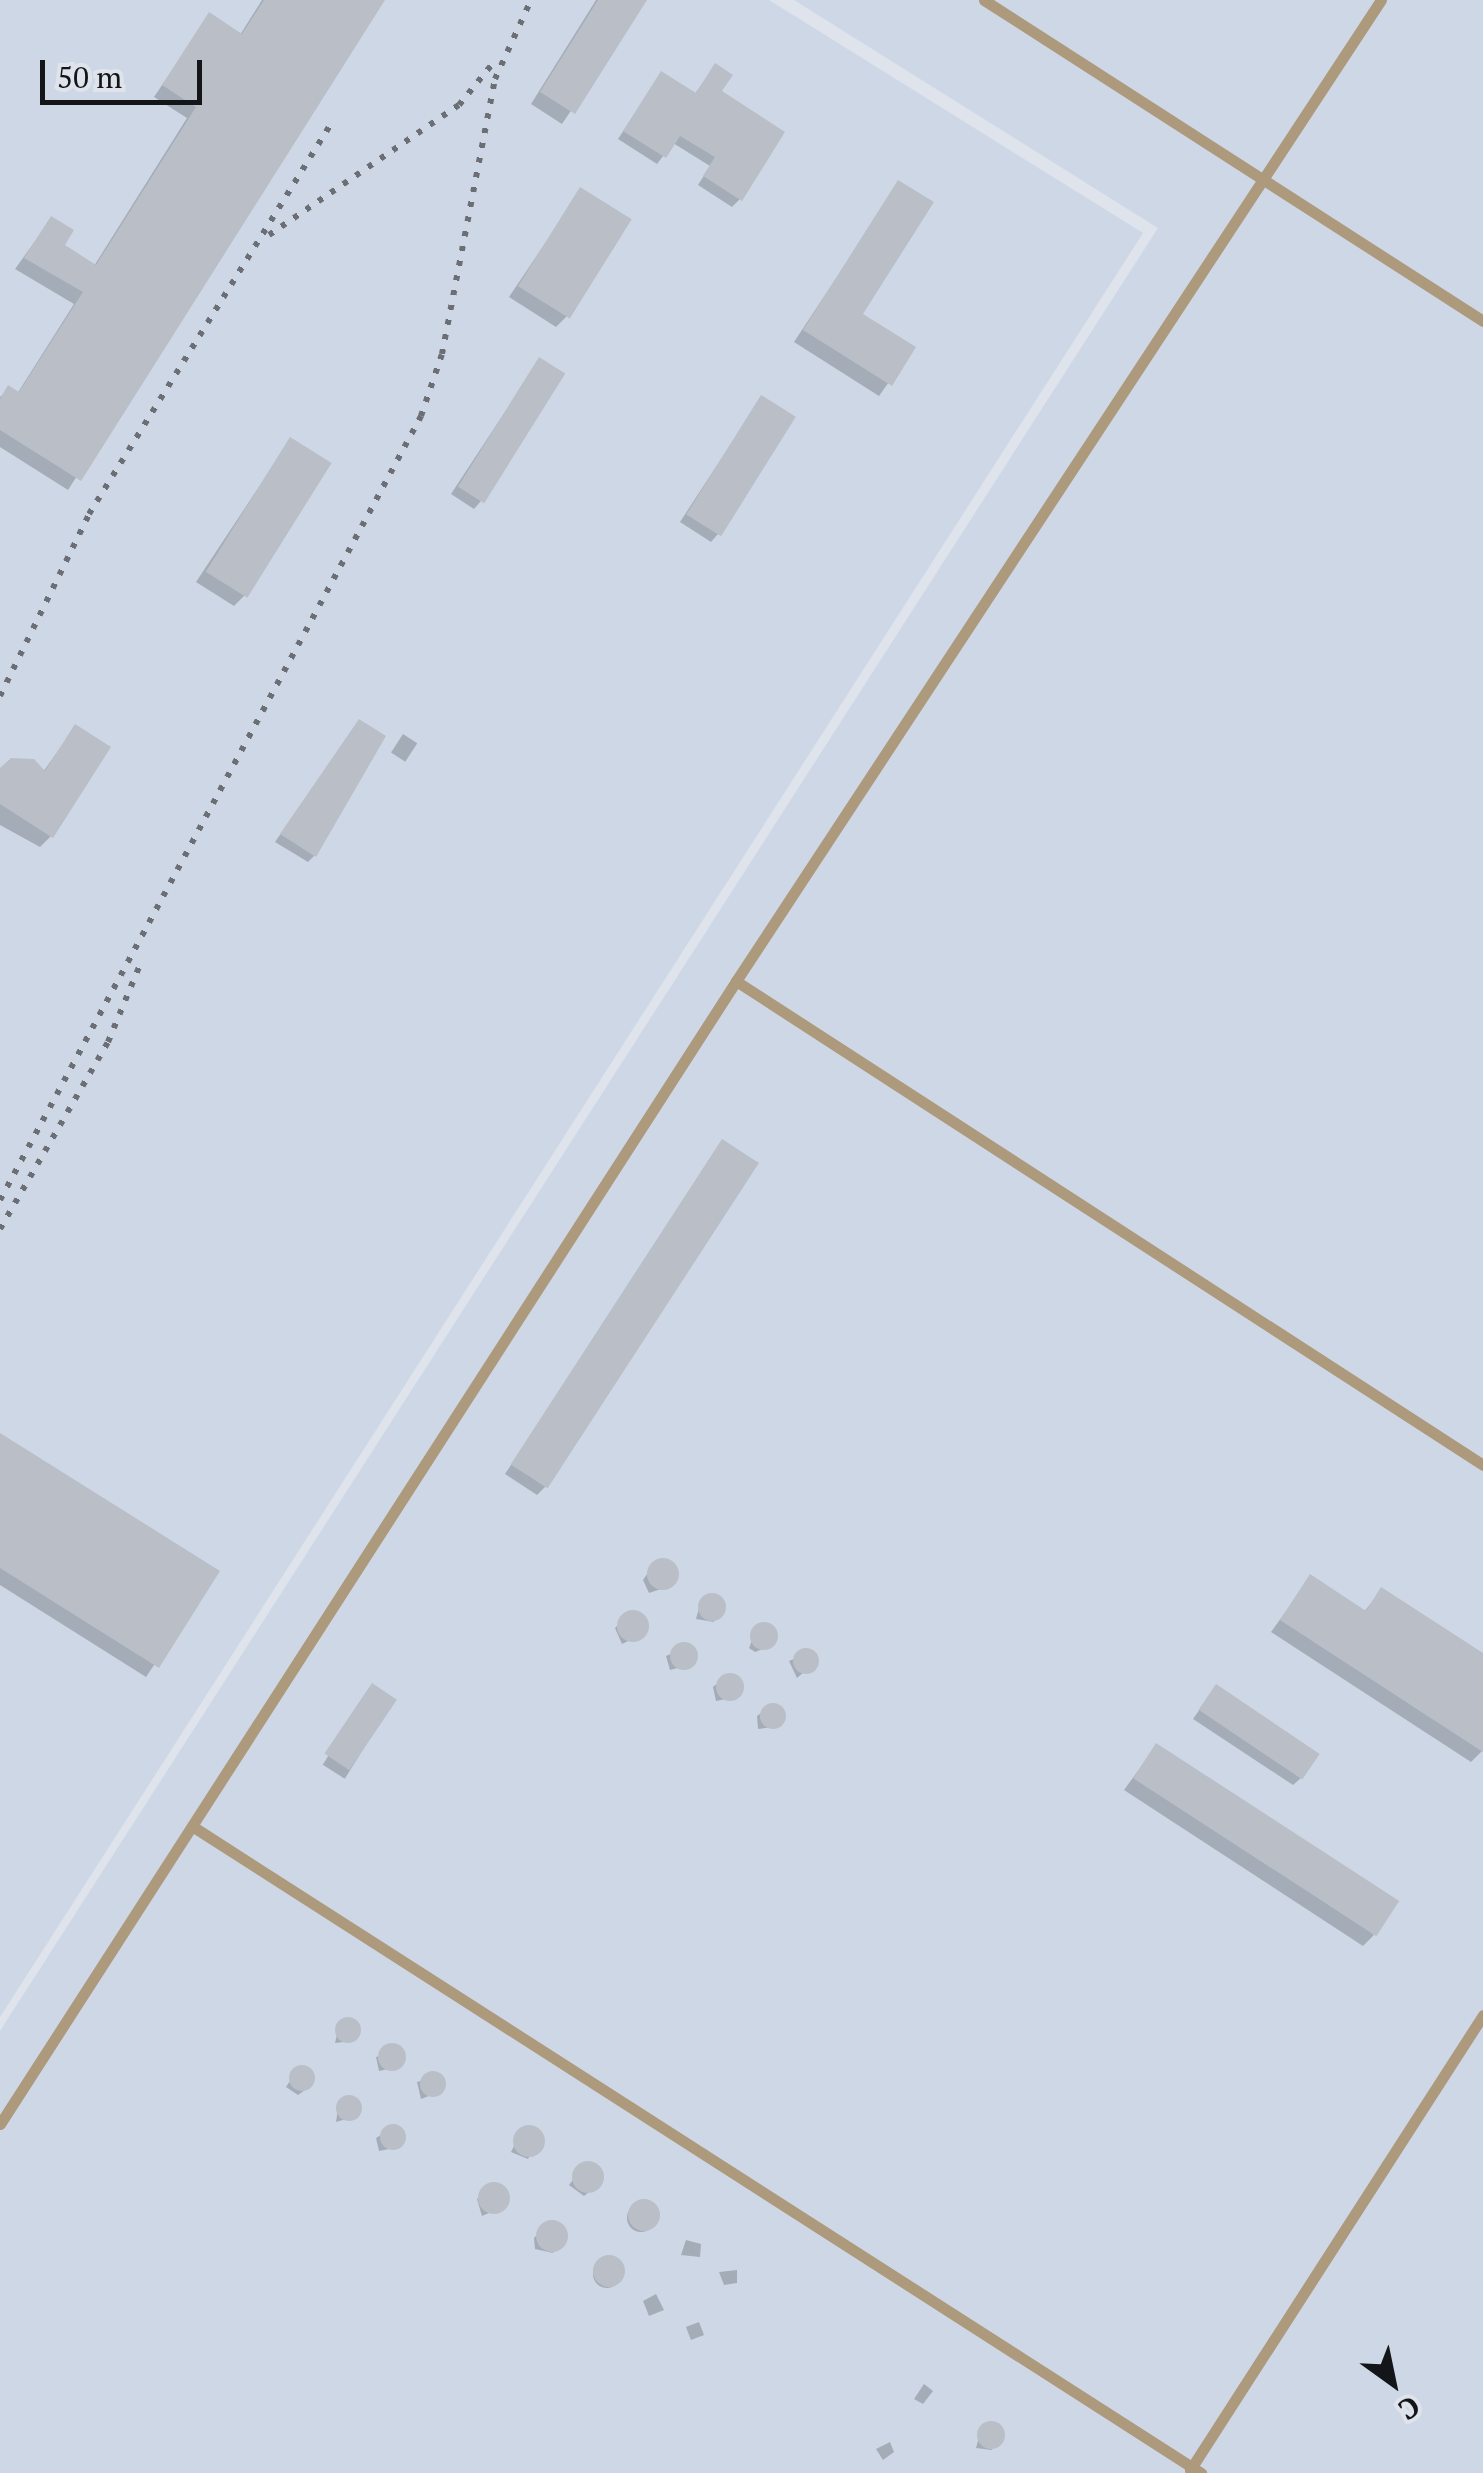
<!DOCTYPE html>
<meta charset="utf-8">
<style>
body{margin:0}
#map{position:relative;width:1483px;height:2473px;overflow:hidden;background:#dee3ec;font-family:"PT Serif",serif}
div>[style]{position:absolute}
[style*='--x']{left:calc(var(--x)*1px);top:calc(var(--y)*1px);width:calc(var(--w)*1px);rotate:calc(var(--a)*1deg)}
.built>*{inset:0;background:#ced7e6}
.shadow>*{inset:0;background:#0003;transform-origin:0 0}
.round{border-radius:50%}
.building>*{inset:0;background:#babfc7;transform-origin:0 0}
.lane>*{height:11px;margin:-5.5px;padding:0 5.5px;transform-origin:5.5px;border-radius:5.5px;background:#ad997c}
.rail>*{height:6px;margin-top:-3px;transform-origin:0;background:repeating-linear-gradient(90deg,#6b6e74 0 5px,transparent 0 15px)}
span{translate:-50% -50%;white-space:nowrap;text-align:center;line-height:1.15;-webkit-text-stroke:8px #dee3ec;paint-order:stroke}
.north{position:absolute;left:1343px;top:2333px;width:100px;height:100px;-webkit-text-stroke:8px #dee3ec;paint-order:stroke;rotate:147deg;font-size:28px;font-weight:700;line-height:40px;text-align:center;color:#141518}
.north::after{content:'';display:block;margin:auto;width:35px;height:45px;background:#141518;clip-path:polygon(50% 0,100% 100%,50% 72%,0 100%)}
.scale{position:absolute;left:40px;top:60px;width:162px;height:45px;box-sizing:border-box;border:5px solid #141518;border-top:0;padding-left:12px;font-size:30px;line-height:35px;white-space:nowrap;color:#141518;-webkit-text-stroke:8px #dee3ec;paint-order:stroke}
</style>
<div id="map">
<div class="built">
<div style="clip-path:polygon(0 0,769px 0,1143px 233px,0 2017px)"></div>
<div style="clip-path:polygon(794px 0,1483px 0,1483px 2473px,0 2473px,0 2031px,1158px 228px)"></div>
</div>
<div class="shadow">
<div style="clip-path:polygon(262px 0,382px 0,68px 490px,0 447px,0 397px,9px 389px,17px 394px,74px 304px,15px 269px,51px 219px,62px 246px,94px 266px,187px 118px,154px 97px,209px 15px,240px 35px)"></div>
<div style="clip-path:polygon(596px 0,645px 0,562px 124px,531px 104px)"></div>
<div style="clip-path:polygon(715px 66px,740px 199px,732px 207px,698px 185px,710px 166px,673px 143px,657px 164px,618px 139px,661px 74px,694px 95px)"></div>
<div style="clip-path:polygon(899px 183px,860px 315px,913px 348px,879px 396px,794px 342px)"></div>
<div style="clip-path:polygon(581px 190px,567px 316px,556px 327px,509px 297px)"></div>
<div style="clip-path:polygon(539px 360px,481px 501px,474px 509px,451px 494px)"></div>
<div style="clip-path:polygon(761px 398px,718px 534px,711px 542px,680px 522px)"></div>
<div style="clip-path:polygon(290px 440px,245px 595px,234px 606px,196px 582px)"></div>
<div style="clip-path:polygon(75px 727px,51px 836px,40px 847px,0 825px,0 771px,43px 772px)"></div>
<div style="left:403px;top:734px;width:17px;height:22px;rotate:33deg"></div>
<div style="clip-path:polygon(302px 803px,314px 856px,308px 862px,275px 842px)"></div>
<div style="clip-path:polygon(723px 1142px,545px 1487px,537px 1495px,505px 1474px)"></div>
<div style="clip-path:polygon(0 1436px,216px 1572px,146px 1677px,0 1585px)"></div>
<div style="clip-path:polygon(654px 1564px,673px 1567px,670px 1586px,649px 1593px,643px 1580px)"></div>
<div style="clip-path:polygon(1310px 1578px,1363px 1613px,1382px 1590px,1483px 1656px,1483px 1750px,1471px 1762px,1271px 1632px)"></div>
<div style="clip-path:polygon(720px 1600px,714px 1622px,696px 1619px,701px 1601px)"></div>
<div style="clip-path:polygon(629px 1614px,640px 1614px,645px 1633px,622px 1644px,615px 1628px)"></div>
<div style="clip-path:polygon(758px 1626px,773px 1631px,775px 1644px,755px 1652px,749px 1648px)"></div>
<div style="clip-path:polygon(689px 1646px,693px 1664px,670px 1670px,666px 1656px)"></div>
<div style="clip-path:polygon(810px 1652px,816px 1662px,797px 1678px,789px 1661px)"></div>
<div style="clip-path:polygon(727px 1676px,737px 1680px,740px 1696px,716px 1701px,713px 1687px)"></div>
<div style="left:372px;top:1686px;width:26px;height:93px;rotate:32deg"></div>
<div style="clip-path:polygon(1209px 1696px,1301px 1778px,1293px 1785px,1193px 1719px)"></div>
<div style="clip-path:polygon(772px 1706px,781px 1710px,779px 1726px,758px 1729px,757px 1716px)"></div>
<div style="clip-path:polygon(1156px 1746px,1374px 1935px,1363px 1946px,1124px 1790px)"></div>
<div style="clip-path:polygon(340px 2022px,355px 2023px,353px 2041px,335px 2043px)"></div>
<div style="clip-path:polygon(399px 2050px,401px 2066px,379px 2071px,376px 2057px)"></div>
<div style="clip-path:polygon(298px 2069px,312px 2075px,312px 2085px,298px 2095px,286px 2087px)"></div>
<div style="clip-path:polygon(439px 2076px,442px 2091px,421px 2099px,417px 2082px)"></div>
<div style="clip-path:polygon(339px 2102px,357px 2102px,360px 2115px,336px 2122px)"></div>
<div style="clip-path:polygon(394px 2127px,400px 2130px,399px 2147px,379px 2151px,376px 2138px)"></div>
<div style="clip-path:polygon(522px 2130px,540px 2135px,528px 2159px,511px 2152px)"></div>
<div style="clip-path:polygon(585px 2164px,600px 2173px,599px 2184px,584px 2196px,569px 2185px)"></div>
<div style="clip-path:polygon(490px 2186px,501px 2187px,505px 2206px,482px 2216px,477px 2199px)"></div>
<div class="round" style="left:627px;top:2204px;width:28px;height:28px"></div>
<div style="clip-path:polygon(546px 2225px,562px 2229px,553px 2253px,535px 2249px,534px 2238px)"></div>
<div style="clip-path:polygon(686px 2240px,701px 2244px,700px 2257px,681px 2255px)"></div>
<div class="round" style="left:593px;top:2260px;width:28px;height:28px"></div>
<div style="clip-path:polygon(737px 2270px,737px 2283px,724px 2285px,719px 2272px)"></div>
<div style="clip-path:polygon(656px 2294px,664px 2310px,649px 2316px,643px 2301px)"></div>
<div style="left:699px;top:2322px;width:14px;height:14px;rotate:69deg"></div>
<div style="clip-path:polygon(924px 2384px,933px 2391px,923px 2404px,914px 2399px)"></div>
<div style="clip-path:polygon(982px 2427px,999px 2429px,992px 2450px,976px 2448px)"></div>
<div style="clip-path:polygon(890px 2442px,894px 2452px,883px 2460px,876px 2449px)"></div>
</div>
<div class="building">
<div style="clip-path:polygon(264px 0,385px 0,81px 481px,0 430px,0 399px,8px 385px,19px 392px,83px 292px,24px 258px,51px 216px,74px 230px,65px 245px,96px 265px,196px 107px,162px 85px,209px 12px,242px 34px)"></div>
<div style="clip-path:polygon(598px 0,647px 0,575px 114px,540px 92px)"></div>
<div style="clip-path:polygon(715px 63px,733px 75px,722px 91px,785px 132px,742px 201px,703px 176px,715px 157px,680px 136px,666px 158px,623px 131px,661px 71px,696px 93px)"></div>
<div style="clip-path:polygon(898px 180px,934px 202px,863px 314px,916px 347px,892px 386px,803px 330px)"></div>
<div style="left:580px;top:187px;width:61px;height:117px;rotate:32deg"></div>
<div style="left:539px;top:357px;width:31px;height:153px;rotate:32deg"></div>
<div style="left:761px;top:395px;width:41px;height:141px;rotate:32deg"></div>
<div style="left:290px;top:437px;width:49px;height:159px;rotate:32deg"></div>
<div style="clip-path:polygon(359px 719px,386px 736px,316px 857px,280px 834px)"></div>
<div style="clip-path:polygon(75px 724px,111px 747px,53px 838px,0 804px,0 768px,11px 758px,34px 759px,45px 771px)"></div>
<div style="left:722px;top:1139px;width:44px;height:388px;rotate:33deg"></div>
<div style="clip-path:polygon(0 1433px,220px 1571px,159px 1668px,0 1568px)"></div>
<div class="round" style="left:647px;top:1558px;width:32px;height:32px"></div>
<div style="clip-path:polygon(1310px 1574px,1366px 1611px,1381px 1587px,1483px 1653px,1483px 1752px,1280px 1620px)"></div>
<div class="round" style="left:698px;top:1593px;width:28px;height:28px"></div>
<div class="round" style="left:617px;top:1610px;width:32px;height:32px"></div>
<div class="round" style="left:750px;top:1622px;width:28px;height:28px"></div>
<div class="round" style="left:670px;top:1642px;width:28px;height:28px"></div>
<div class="round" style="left:793px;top:1648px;width:26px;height:26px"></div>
<div class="round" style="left:716px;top:1673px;width:28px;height:28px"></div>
<div style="left:372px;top:1683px;width:30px;height:85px;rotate:34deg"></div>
<div style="left:1216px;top:1684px;width:125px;height:31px;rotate:34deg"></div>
<div class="round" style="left:760px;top:1703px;width:26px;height:26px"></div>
<div style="left:1156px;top:1743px;width:290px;height:42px;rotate:33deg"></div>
<div class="round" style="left:335px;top:2017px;width:26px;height:26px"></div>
<div class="round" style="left:378px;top:2043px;width:28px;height:28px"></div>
<div class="round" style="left:289px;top:2065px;width:26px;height:26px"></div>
<div class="round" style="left:420px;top:2071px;width:26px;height:26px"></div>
<div class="round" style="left:336px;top:2095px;width:26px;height:26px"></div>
<div class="round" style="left:380px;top:2124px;width:26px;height:26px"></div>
<div class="round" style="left:513px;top:2125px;width:32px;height:32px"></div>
<div class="round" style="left:572px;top:2161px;width:32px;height:32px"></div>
<div class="round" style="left:478px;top:2182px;width:32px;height:32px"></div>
<div class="round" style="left:628px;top:2199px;width:32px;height:32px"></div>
<div class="round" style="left:536px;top:2220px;width:32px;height:32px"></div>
<div class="round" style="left:593px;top:2255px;width:32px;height:32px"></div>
<div class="round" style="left:977px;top:2421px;width:28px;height:28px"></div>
</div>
<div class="lane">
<div style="--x:984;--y:0;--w:593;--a:32.75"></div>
<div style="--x:736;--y:981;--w:890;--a:32.94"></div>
<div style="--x:192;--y:1826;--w:1199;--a:32.67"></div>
<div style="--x:0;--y:2124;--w:1359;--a:-57.22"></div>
<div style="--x:736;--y:981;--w:1174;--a:-56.68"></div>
<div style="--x:1190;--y:2470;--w:541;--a:-57.22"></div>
</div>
<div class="rail">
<div style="--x:269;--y:235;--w:230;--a:-34.4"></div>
<div style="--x:459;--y:105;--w:54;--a:-51"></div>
<div style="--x:0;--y:696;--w:203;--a:-63.9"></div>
<div style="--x:89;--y:514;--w:457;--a:-58.2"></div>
<div style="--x:0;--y:1200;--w:890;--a:-61.76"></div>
<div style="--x:421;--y:416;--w:65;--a:-71.3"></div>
<div style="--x:442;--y:354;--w:280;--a:-79.1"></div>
<div style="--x:495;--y:79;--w:87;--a:-65.5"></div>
<div style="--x:0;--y:1229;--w:216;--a:-60"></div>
<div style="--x:108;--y:1042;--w:81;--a:-67.5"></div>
</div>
<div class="north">С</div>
<div class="scale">50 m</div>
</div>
